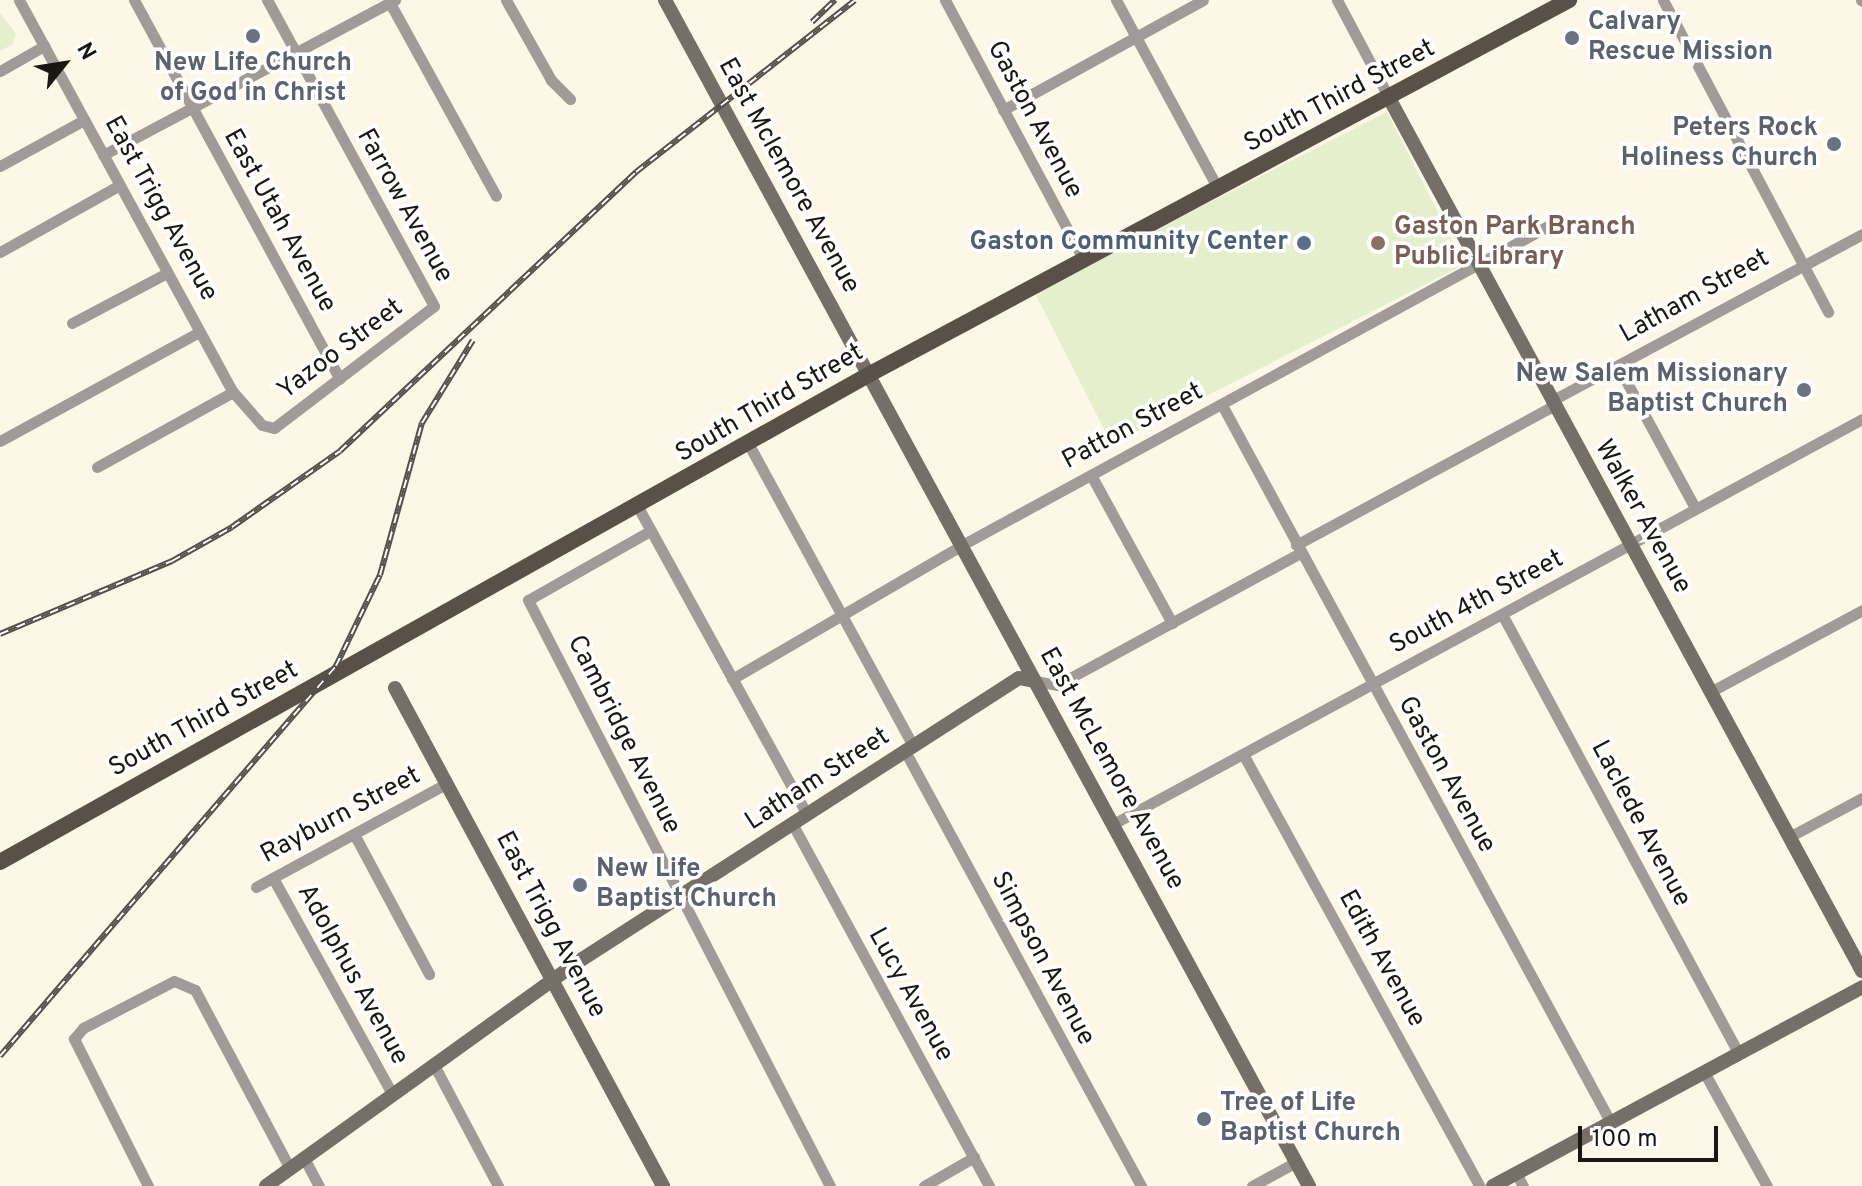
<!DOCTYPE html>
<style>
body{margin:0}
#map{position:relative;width:1862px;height:1186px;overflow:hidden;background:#fdf7e8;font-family:Overpass,sans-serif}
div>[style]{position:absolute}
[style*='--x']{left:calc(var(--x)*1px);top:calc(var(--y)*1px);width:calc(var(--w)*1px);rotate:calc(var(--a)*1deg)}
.green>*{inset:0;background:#e5efce;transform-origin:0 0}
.street>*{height:11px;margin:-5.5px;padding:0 5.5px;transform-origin:5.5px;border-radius:5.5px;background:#a09b96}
.secondary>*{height:14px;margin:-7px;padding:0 7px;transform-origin:7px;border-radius:7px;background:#766f68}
.primary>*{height:16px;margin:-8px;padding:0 8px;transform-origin:8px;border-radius:8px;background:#595048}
.rail>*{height:6px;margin-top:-3px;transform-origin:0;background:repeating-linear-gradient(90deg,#fff 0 9px,#545049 0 18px);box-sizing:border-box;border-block:2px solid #545049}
.dots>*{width:22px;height:22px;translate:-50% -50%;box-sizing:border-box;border:4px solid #fff;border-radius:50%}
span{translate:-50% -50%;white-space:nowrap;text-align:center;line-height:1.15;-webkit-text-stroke:7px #fff;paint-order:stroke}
.worship-label{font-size:26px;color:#5b616d;font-weight:700}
.left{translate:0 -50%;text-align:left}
.right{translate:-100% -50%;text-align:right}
.street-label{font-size:26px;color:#1a1712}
.education-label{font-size:26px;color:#785e54;font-weight:700}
.service-label{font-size:26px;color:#4e5e75;font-weight:700}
.north{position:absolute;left:24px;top:24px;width:80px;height:80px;-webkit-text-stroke:6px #fff;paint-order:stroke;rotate:60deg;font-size:22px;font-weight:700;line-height:32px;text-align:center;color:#1a1712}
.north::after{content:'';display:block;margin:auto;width:28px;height:36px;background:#1a1712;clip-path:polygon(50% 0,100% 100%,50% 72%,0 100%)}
.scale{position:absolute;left:1578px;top:1126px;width:140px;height:36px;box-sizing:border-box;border:4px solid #1a1712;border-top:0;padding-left:10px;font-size:24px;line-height:28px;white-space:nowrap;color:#1a1712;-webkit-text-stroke:6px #fff;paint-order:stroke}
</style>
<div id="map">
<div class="green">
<div style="clip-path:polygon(0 13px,16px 34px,13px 44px,0 51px)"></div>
<div style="left:1387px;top:112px;width:171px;height:396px;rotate:63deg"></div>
</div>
<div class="street">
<div style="--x:19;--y:0;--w:447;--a:61.4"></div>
<div style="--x:233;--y:392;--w:44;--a:48.7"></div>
<div style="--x:262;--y:425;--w:12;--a:14"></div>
<div style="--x:274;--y:428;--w:201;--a:-37.3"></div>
<div style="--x:434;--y:306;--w:349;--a:-118.6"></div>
<div style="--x:134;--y:0;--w:431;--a:61.5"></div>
<div style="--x:506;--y:0;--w:92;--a:60.6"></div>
<div style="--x:551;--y:80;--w:27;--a:45"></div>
<div style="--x:945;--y:0;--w:295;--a:61.9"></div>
<div style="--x:1116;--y:0;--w:215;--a:61.6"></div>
<div style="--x:1337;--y:0;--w:111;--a:62"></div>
<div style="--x:1663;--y:0;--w:353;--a:62.1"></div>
<div style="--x:1861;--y:0;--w:1;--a:45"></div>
<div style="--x:390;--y:3;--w:220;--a:61.2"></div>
<div style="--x:0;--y:71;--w:51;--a:-29.6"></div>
<div style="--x:1003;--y:110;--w:228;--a:-28.8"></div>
<div style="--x:103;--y:155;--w:331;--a:-28"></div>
<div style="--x:0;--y:166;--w:96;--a:-28.7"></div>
<div style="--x:0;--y:252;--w:137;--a:-29.2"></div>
<div style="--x:72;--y:323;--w:107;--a:-27.8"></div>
<div style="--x:1618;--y:366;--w:162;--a:61.5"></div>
<div style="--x:1551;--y:401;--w:353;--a:-28.2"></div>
<div style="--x:1222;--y:405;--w:817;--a:61.55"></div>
<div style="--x:0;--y:441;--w:227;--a:-28.7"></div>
<div style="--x:748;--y:443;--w:346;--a:61.4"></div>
<div style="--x:97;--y:467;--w:155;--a:-28.9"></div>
<div style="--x:1091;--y:475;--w:169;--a:61.3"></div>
<div style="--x:638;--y:507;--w:351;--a:61.2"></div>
<div style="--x:650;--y:531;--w:140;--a:150.5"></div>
<div style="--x:528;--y:600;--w:659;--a:62.74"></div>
<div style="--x:1296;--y:545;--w:292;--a:-28.4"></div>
<div style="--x:1503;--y:616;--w:498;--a:61.7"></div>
<div style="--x:732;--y:679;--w:266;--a:-30.2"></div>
<div style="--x:962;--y:545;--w:680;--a:-28.56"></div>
<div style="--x:1035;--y:681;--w:22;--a:10"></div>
<div style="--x:1057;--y:685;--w:277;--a:-28.5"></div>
<div style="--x:1710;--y:692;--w:173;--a:-28.3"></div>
<div style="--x:906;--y:753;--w:493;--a:61.5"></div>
<div style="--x:1243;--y:754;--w:493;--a:61.3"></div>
<div style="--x:1113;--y:824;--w:851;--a:-28.4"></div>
<div style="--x:793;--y:825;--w:411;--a:61.5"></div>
<div style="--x:354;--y:834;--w:159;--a:61.8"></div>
<div style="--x:1789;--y:837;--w:83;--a:-28.1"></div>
<div style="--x:273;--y:878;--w:247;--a:61.1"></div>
<div style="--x:256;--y:887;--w:216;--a:-28.5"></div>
<div style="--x:434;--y:1065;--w:137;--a:62.1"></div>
<div style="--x:1704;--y:1072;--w:130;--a:61.1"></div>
<div style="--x:304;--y:1158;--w:32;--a:62"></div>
<div style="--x:1516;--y:1173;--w:15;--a:62"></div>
<div style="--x:148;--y:1186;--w:165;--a:-116.7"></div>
<div style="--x:74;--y:1039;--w:14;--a:-51"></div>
<div style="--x:83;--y:1028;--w:102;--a:-27.3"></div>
<div style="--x:174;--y:981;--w:23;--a:23"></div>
<div style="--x:195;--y:990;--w:203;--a:62"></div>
<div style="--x:924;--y:1186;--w:58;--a:-30.1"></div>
<div style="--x:1252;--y:1186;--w:50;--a:-28.6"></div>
</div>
<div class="secondary">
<div style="--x:665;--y:0;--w:1350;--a:61.5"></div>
<div style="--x:1389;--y:98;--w:993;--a:61.55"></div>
<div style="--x:395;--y:688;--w:566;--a:61.71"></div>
<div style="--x:266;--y:1186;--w:378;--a:-35.7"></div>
<div style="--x:573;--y:965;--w:530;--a:-32.76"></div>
<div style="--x:1019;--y:678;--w:16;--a:11"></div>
<div style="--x:1493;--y:1186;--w:419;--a:-28.3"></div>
</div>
<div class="primary">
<div style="--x:0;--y:862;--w:998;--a:-29.29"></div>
<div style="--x:870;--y:374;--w:793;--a:-28.15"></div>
</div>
<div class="rail">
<div style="--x:812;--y:22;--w:32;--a:-44"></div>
<div style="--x:0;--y:634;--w:187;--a:-23"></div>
<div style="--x:172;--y:561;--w:69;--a:-29.5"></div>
<div style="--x:232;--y:527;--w:132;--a:-35.1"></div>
<div style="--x:340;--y:451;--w:407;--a:-43.3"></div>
<div style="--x:636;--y:172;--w:278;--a:-38.1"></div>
<div style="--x:0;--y:1056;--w:515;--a:-49.25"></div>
<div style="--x:336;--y:666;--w:101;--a:-64.2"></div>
<div style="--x:380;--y:575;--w:158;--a:-74.6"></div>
<div style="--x:422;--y:423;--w:97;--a:-58.4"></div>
</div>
<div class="dots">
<div style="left:253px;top:36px;background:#6b7280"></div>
<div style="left:1572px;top:38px;background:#6b7280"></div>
<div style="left:1834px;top:144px;background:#6b7280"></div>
<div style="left:1304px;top:243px;background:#5c6f8a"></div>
<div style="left:1378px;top:243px;background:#8d6e63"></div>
<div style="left:1804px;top:390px;background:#6b7280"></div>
<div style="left:580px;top:885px;background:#6b7280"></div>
<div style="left:1204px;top:1119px;background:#6b7280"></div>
</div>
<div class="worship-label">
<span class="left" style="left:1588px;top:38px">Calvary<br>Rescue Mission</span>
<span style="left:253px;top:79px">New Life Church<br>of God in Christ</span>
<span class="right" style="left:1818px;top:144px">Peters Rock<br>Holiness Church</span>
<span class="right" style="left:1788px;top:390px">New Salem Missionary<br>Baptist Church</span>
<span class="left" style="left:596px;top:885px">New Life<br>Baptist Church</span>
<span class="left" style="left:1220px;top:1119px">Tree of Life<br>Baptist Church</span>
</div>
<div class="street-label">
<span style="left:1340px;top:97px;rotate:-28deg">South Third Street</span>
<span style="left:1034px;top:120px;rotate:62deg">Gaston Avenue</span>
<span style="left:788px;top:176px;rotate:61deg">East Mclemore Avenue</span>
<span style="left:404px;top:206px;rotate:61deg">Farrow Avenue</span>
<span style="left:160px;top:209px;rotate:61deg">East Trigg Avenue</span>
<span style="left:279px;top:221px;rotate:61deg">East Utah Avenue</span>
<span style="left:1695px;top:297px;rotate:-29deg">Latham Street</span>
<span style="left:341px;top:350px;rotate:-37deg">Yazoo Street</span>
<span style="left:770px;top:404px;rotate:-30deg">South Third Street</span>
<span style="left:1133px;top:427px;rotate:-28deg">Patton Street</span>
<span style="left:1642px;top:517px;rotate:61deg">Walker Avenue</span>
<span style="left:1477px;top:603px;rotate:-28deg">South 4th Street</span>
<span style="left:204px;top:720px;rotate:-29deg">South Third Street</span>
<span style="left:623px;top:735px;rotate:63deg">Cambridge Avenue</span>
<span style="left:1111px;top:769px;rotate:61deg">East McLemore Avenue</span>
<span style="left:1446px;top:775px;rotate:61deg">Gaston Avenue</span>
<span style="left:818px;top:780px;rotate:-33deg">Latham Street</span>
<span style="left:341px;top:816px;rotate:-28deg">Rayburn Street</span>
<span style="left:1640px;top:824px;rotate:62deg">Laclede Avenue</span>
<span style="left:550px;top:925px;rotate:62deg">East Trigg Avenue</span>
<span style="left:1042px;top:959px;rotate:62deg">Simpson Avenue</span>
<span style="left:1381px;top:959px;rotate:61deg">Edith Avenue</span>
<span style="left:352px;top:975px;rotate:61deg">Adolphus Avenue</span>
<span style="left:910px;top:995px;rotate:61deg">Lucy Avenue</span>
</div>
<div class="education-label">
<span class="left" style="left:1394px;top:243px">Gaston Park Branch<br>Public Library</span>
</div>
<div class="service-label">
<span class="right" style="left:1288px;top:243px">Gaston Community Center</span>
</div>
<div class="north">N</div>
<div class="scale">100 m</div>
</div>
